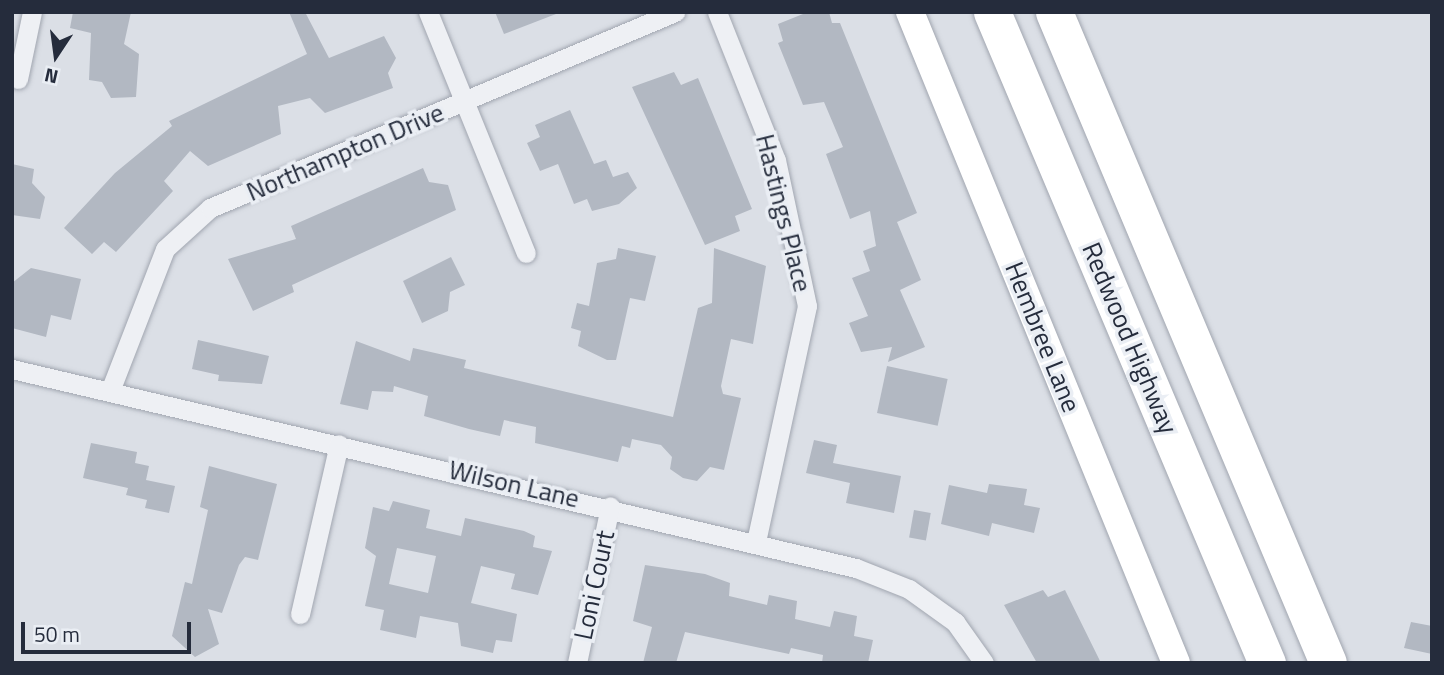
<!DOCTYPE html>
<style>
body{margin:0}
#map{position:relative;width:1444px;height:675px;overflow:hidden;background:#dbdfe6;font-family:"Titillium Web",sans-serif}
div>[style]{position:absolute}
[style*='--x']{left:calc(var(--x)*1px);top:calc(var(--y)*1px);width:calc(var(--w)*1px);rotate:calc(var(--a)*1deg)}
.building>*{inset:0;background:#b2b8c2;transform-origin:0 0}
.roads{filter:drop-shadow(0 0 2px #a1a6b0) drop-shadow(0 0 2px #a1a6b0)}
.street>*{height:19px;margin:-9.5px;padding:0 9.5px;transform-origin:9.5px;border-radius:9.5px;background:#eef0f4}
.secondary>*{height:28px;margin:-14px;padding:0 14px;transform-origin:14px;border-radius:14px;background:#fff}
.highway>*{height:37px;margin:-18.5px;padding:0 18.5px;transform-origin:18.5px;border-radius:18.5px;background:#fff}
span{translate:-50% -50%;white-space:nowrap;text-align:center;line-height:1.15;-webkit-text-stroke:7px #eaeef4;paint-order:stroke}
.street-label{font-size:26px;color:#252c3c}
.frame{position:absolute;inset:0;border:14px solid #252c3c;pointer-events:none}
.north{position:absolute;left:21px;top:21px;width:70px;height:70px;-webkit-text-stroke:5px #eaeef4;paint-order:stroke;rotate:193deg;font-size:19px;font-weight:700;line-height:28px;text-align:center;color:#252c3c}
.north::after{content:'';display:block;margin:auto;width:24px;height:32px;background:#252c3c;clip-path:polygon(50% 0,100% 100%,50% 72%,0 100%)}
.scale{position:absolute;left:21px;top:622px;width:170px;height:32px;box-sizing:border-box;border:4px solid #252c3c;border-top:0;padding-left:9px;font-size:21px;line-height:24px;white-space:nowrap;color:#252c3c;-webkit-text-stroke:5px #eaeef4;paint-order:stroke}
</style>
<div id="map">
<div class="building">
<div style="clip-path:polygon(73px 12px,131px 12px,124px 44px,139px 54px,136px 97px,111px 98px,102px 82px,89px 80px,91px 33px,70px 28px)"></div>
<div style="clip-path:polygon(289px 12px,305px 12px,329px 58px,384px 36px,396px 58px,388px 73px,393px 88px,325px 113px,310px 98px,278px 106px,281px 134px,208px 166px,190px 151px,164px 181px,173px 191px,116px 252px,104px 242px,92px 254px,64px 228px,115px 173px,172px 126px,169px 121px,307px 54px)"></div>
<div style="clip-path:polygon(495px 12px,555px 12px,556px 14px,504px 34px)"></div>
<div style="clip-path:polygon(808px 12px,829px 12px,832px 23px,840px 23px,917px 213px,897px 222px,921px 280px,900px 290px,925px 347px,888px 362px,892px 347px,861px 352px,849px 323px,868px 316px,852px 278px,870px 271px,863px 251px,876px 246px,870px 211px,850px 219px,826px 154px,843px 147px,824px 102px,803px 105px,778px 43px,783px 41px,778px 24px)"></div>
<div style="clip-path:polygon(674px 72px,681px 85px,698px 78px,752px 209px,735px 216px,740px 231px,705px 245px,632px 87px)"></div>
<div style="clip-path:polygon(570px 110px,594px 164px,606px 160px,613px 177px,628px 172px,637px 188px,619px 204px,592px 211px,587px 199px,574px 204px,558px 164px,540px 171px,527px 143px,540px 137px,535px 125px)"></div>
<div style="clip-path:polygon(12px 164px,34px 169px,32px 183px,45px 197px,40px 219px,12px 215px)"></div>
<div style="clip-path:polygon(423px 168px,429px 182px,448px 185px,456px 210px,292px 285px,294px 292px,253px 311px,228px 259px,296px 239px,291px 226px)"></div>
<div style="clip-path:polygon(618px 248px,656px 256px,645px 301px,630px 298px,616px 360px,607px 360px,578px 346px,581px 331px,571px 328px,577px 303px,589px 306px,597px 263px,616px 259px)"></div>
<div style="clip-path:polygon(714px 248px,766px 266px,753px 344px,731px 339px,721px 386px,723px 394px,741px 398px,724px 470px,710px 467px,697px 481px,683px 478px,670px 469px,672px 457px,661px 445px,632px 439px,630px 448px,622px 446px,618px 462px,535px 443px,536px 427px,504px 420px,500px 436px,469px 429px,424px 416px,428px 396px,394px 386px,393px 392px,372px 391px,368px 410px,340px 404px,356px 341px,410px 361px,413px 348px,466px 360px,464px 368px,673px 417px,698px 308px,712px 303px)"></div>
<div style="clip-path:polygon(451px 257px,465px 285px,450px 292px,448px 311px,422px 323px,403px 281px)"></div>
<div style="clip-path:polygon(31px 268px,81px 279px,71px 320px,51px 315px,46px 337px,12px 328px,12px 283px)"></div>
<div style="clip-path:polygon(198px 340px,269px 356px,262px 384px,218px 381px,219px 375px,192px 369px)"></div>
<div style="left:887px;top:366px;width:62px;height:48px;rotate:12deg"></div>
<div style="clip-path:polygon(814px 440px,837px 445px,833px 463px,901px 476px,894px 513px,846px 503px,850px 483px,806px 473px)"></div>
<div style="clip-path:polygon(91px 443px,137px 452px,135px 463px,149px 466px,146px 480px,175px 486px,169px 513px,145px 508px,147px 500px,126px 495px,128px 488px,83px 478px)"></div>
<div style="clip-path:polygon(209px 466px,277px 484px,258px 560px,245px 557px,239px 565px,222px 613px,208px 609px,219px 644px,195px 657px,172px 636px,185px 582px,192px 584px,208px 510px,200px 507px)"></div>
<div style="clip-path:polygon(989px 484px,1027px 489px,1024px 505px,1040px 508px,1034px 533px,992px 523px,989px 536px,941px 524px,949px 485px,987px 493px)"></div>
<div style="clip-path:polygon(evenodd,393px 501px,430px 510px,426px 528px,461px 536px,465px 518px,524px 531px,535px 536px,533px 547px,552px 551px,538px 595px,511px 589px,515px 574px,481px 566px,471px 603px,517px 614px,512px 642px,496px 640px,493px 653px,461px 646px,458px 623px,420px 616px,416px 638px,380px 630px,384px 610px,365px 606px,376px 556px,365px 548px,373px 507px,389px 511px,393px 501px,397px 548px,436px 556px,428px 593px,389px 584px,397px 548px)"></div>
<div style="left:914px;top:510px;width:17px;height:28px;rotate:10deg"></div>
<div style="clip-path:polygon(645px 565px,705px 574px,730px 583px,729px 596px,767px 605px,769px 595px,797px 601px,795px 619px,830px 627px,834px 611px,857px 616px,854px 636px,873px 640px,868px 663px,822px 663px,823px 655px,791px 648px,789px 654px,685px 632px,676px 663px,643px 663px,652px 627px,633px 621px)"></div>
<div style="clip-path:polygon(1043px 590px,1048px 597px,1065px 590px,1101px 663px,1037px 663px,1004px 605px)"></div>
<div style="clip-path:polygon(1411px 622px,1432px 626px,1432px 654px,1404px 648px)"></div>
</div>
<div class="roads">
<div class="street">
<div style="--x:428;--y:12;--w:260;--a:67.9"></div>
<div style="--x:717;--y:12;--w:159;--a:68.3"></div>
<div style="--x:776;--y:160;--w:149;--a:78"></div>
<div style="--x:807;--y:306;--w:241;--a:102.2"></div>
<div style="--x:18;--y:79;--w:68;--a:-78.2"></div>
<div style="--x:12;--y:369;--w:867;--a:13.27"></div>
<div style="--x:856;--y:568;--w:57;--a:21.6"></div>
<div style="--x:909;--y:589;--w:57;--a:35.7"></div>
<div style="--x:955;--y:622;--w:50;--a:54.7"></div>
<div style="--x:110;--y:391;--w:152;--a:-68.8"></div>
<div style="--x:165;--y:249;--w:61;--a:-42.3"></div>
<div style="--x:210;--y:208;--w:505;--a:-22.86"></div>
<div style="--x:300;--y:614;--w:174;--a:-77.1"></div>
<div style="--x:577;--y:663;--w:160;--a:-78.1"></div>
</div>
<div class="secondary">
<div style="--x:910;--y:12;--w:703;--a:67.77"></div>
</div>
<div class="highway">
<div style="--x:992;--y:12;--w:707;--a:67.1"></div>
<div style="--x:1054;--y:12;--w:706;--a:67.17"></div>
</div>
</div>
<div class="street-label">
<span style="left:345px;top:152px;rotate:-23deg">Northampton Drive</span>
<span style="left:784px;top:213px;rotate:76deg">Hastings Place</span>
<span style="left:1043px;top:337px;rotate:68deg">Hembree Lane</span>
<span style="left:1130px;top:338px;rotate:67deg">Redwood Highway</span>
<span style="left:514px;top:484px;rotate:13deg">Wilson Lane</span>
<span style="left:594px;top:585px;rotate:-78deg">Loni Court</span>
</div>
<div class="frame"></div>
<div class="north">N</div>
<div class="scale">50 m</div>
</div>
